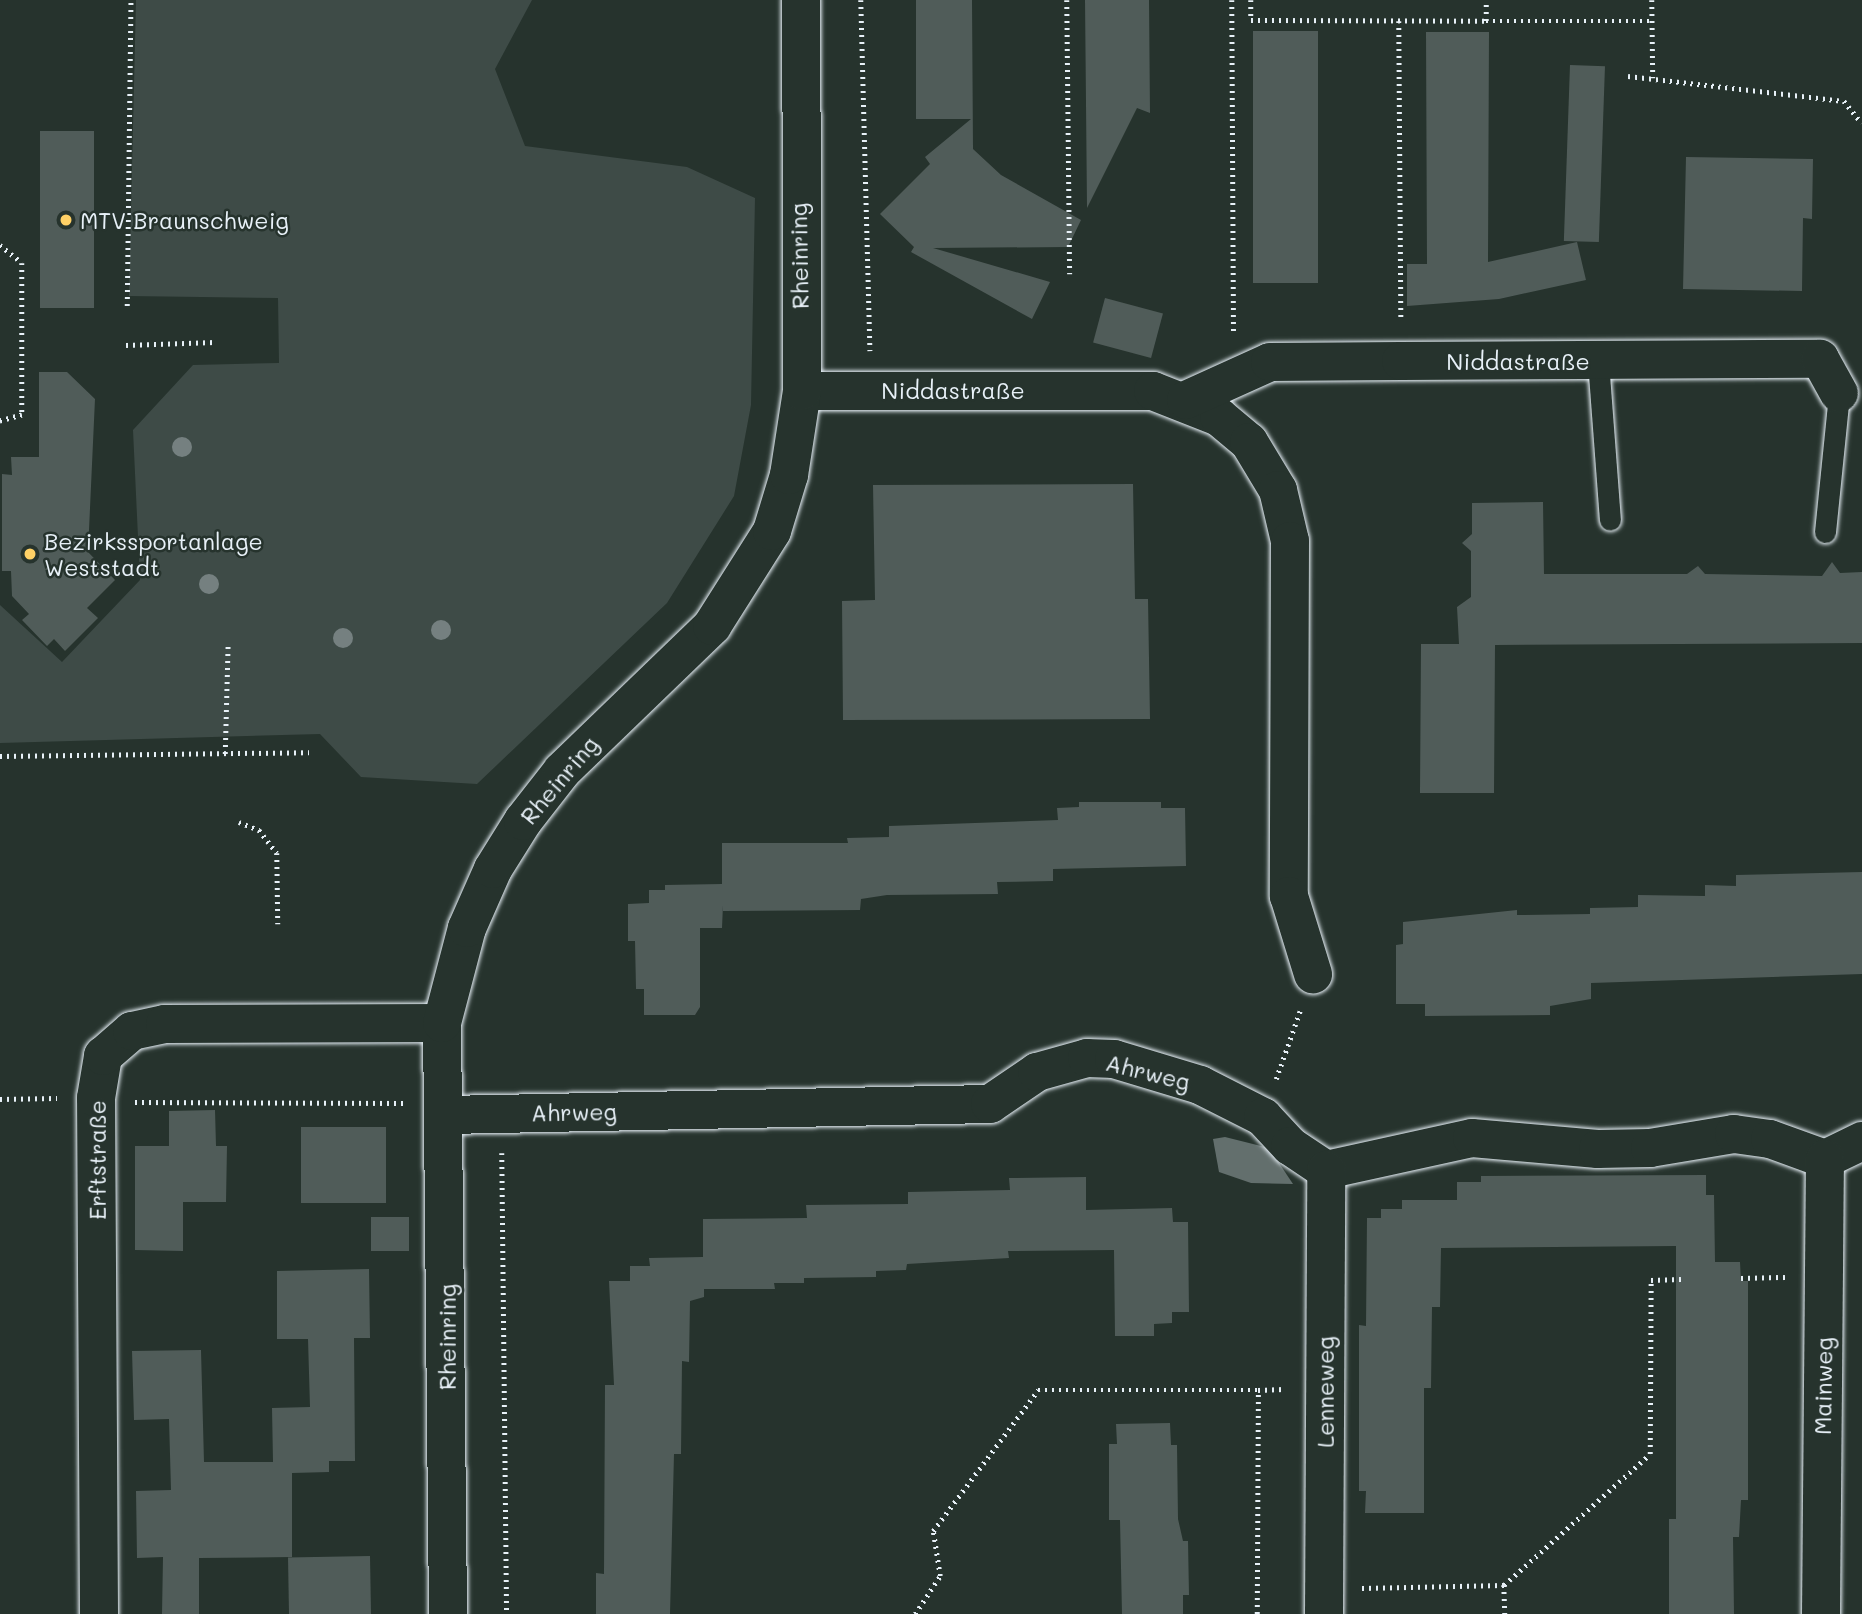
<!DOCTYPE html>
<meta charset="utf-8">
<style>
body{margin:0}
#map{position:relative;width:1862px;height:1614px;overflow:hidden;background:#26332d;font-family:Mali,sans-serif}
div>[style]{position:absolute}
[style*='--x']{left:calc(var(--x)*1px);top:calc(var(--y)*1px);width:calc(var(--w)*1px);rotate:calc(var(--a)*1deg)}
.green>*{inset:0;background:#3e4b47}
.water>*{inset:0;background:#636f6d}
.building>*{inset:0;background:#505c59;transform-origin:0 0}
.path>*{height:4.5px;margin-top:-2.25px;transform-origin:0;background:repeating-linear-gradient(90deg,#e8f1f8 0 2px,transparent 0 7px)}
.roads{filter:drop-shadow(0 0 2px #e8f1f8) drop-shadow(0 0 2px #e8f1f8)}
.lane>*{height:21px;margin:-10.5px;padding:0 10.5px;transform-origin:10.5px;border-radius:10.5px;background:#26332d}
.street>*{height:38px;margin:-19px;padding:0 19px;transform-origin:19px;border-radius:19px;background:#26332d}
.trees>*{width:20px;height:20px;margin:-10px;border-radius:50%;background:#758080}
.dots>*{width:19px;height:19px;translate:-50% -50%;box-sizing:border-box;border:4px solid #26332d;border-radius:50%}
span{translate:-50% -50%;white-space:nowrap;text-align:center;line-height:1.15;-webkit-text-stroke:5px #26332d;paint-order:stroke}
.poi-label{font-size:23px;color:#e8f1f8}
.left{translate:0 -50%;text-align:left}
.street-label{font-size:23px;color:#e8f1f8}
</style>
<div id="map">
<div class="green">
<div style="clip-path:polygon(136px 0,532px 0,495px 69px,525px 146px,687px 167px,755px 198px,751px 405px,734px 496px,667px 603px,477px 784px,361px 777px,320px 734px,0 743px,0 605px,62px 662px,140px 580px,133px 430px,193px 365px,279px 363px,278px 298px,129px 296px)"></div>
</div>
<div class="water">
<div style="clip-path:polygon(1225px 1137px,1269px 1148px,1293px 1184px,1251px 1183px,1219px 1172px,1213px 1139px)"></div>
</div>
<div class="building">
<div style="clip-path:polygon(916px 0,972px 0,973px 149px,1001px 175px,1081px 220px,1068px 247px,933px 248px,1050px 282px,1032px 319px,911px 252px,914px 247px,880px 214px,930px 164px,925px 157px,971px 119px,916px 119px)"></div>
<div style="clip-path:polygon(1085px 0,1149px 0,1150px 113px,1137px 108px,1087px 208px)"></div>
<div style="left:1318px;top:31px;width:252px;height:65px;rotate:90deg"></div>
<div style="clip-path:polygon(1426px 32px,1489px 32px,1488px 262px,1577px 242px,1586px 280px,1499px 299px,1407px 306px,1407px 264px,1427px 264px)"></div>
<div style="left:1570px;top:65px;width:35px;height:176px;rotate:2deg"></div>
<div style="left:40px;top:131px;width:54px;height:177px"></div>
<div style="clip-path:polygon(1686px 157px,1813px 159px,1812px 219px,1803px 218px,1802px 291px,1683px 289px)"></div>
<div style="left:1105px;top:298px;width:60px;height:46px;rotate:15deg"></div>
<div style="clip-path:polygon(39px 372px,67px 372px,95px 399px,88px 552px,115px 580px,87px 608px,98px 618px,65px 651px,54px 639px,47px 646px,22px 620px,29px 614px,12px 596px,11px 571px,2px 571px,2px 474px,12px 475px,11px 457px,39px 457px)"></div>
<div style="clip-path:polygon(1133px 484px,1135px 599px,1148px 599px,1150px 719px,843px 720px,842px 601px,875px 600px,873px 485px)"></div>
<div style="clip-path:polygon(1543px 502px,1544px 574px,1687px 574px,1698px 566px,1705px 574px,1822px 576px,1832px 562px,1840px 573px,1862px 572px,1862px 643px,1495px 645px,1494px 793px,1420px 793px,1421px 644px,1459px 644px,1457px 607px,1471px 597px,1471px 551px,1462px 543px,1472px 534px,1472px 503px)"></div>
<div style="clip-path:polygon(1079px 802px,1161px 802px,1161px 808px,1185px 808px,1186px 866px,1053px 869px,1053px 881px,997px 882px,998px 894px,887px 895px,861px 899px,860px 910px,723px 911px,723px 905px,722px 928px,700px 928px,700px 1007px,695px 1015px,644px 1015px,644px 989px,636px 989px,635px 941px,628px 941px,628px 904px,649px 903px,649px 890px,665px 890px,665px 885px,722px 884px,722px 843px,848px 843px,847px 838px,889px 837px,889px 826px,1058px 820px,1057px 808px,1079px 807px)"></div>
<div style="clip-path:polygon(1862px 872px,1862px 974px,1591px 983px,1591px 999px,1550px 1006px,1550px 1015px,1425px 1016px,1425px 1004px,1396px 1004px,1396px 945px,1403px 944px,1403px 922px,1517px 910px,1517px 915px,1590px 914px,1590px 908px,1638px 907px,1638px 895px,1705px 896px,1705px 885px,1736px 886px,1736px 875px)"></div>
<div style="clip-path:polygon(215px 1110px,216px 1146px,227px 1146px,226px 1202px,183px 1202px,183px 1251px,135px 1250px,135px 1146px,169px 1146px,169px 1111px)"></div>
<div style="left:386px;top:1127px;width:76px;height:85px;rotate:90deg"></div>
<div style="clip-path:polygon(1706px 1175px,1706px 1195px,1714px 1195px,1715px 1262px,1740px 1262px,1741px 1281px,1748px 1281px,1748px 1500px,1741px 1500px,1739px 1537px,1733px 1537px,1734px 1614px,1669px 1614px,1669px 1519px,1676px 1519px,1676px 1246px,1441px 1248px,1440px 1307px,1432px 1307px,1431px 1388px,1424px 1388px,1424px 1513px,1365px 1513px,1366px 1491px,1359px 1491px,1359px 1325px,1366px 1326px,1367px 1218px,1381px 1218px,1381px 1209px,1402px 1209px,1402px 1200px,1457px 1200px,1457px 1182px,1481px 1182px,1481px 1176px)"></div>
<div style="clip-path:polygon(1086px 1177px,1086px 1210px,1172px 1208px,1173px 1222px,1188px 1222px,1189px 1312px,1172px 1312px,1172px 1323px,1154px 1324px,1154px 1336px,1115px 1336px,1114px 1250px,1008px 1251px,1009px 1258px,907px 1264px,906px 1270px,876px 1271px,876px 1277px,804px 1278px,804px 1283px,774px 1283px,775px 1289px,704px 1289px,704px 1297px,690px 1301px,689px 1362px,682px 1361px,681px 1454px,674px 1454px,670px 1614px,596px 1614px,596px 1573px,604px 1574px,605px 1385px,614px 1385px,609px 1281px,630px 1281px,630px 1266px,650px 1266px,649px 1258px,703px 1257px,703px 1219px,807px 1218px,806px 1205px,908px 1204px,908px 1192px,1010px 1190px,1009px 1178px)"></div>
<div style="left:371px;top:1217px;width:38px;height:34px"></div>
<div style="clip-path:polygon(369px 1269px,370px 1338px,354px 1338px,355px 1461px,329px 1461px,329px 1472px,292px 1473px,292px 1557px,199px 1558px,199px 1614px,162px 1614px,163px 1557px,137px 1558px,136px 1491px,171px 1490px,169px 1419px,134px 1420px,132px 1351px,201px 1350px,204px 1462px,273px 1462px,272px 1408px,310px 1407px,308px 1339px,277px 1339px,277px 1271px)"></div>
<div style="clip-path:polygon(1170px 1423px,1171px 1445px,1177px 1445px,1178px 1519px,1183px 1541px,1188px 1541px,1189px 1595px,1183px 1595px,1183px 1614px,1122px 1614px,1120px 1520px,1109px 1520px,1109px 1444px,1117px 1444px,1116px 1424px)"></div>
<div style="left:370px;top:1556px;width:58px;height:82px;rotate:89deg"></div>
</div>
<div class="path">
<div style="--x:861;--y:0;--w:351;--a:88.5"></div>
<div style="--x:1067;--y:0;--w:274;--a:89.4"></div>
<div style="--x:1232;--y:0;--w:335;--a:89.7"></div>
<div style="--x:1251;--y:0;--w:20;--a:90"></div>
<div style="--x:1251;--y:20;--w:235;--a:0.2"></div>
<div style="--x:1486;--y:21;--w:21;--a:-90"></div>
<div style="--x:1652;--y:0;--w:78;--a:89.3"></div>
<div style="--x:1399;--y:21;--w:300;--a:89.6"></div>
<div style="--x:1486;--y:21;--w:166;--a:0"></div>
<div style="--x:1628;--y:76;--w:217;--a:6.6"></div>
<div style="--x:1844;--y:101;--w:28;--a:51"></div>
<div style="--x:0;--y:245;--w:28;--a:39"></div>
<div style="--x:22;--y:263;--w:152;--a:90"></div>
<div style="--x:22;--y:415;--w:23;--a:165"></div>
<div style="--x:127;--y:306;--w:306;--a:-89.3"></div>
<div style="--x:126;--y:345;--w:89;--a:-1.9"></div>
<div style="--x:225;--y:754;--w:111;--a:-88.5"></div>
<div style="--x:0;--y:756;--w:309;--a:-0.7"></div>
<div style="--x:239;--y:822;--w:22;--a:22"></div>
<div style="--x:259;--y:830;--w:29;--a:52"></div>
<div style="--x:277;--y:853;--w:71;--a:89.2"></div>
<div style="--x:1276;--y:1079;--w:72;--a:-70.6"></div>
<div style="--x:0;--y:1099;--w:57;--a:-1"></div>
<div style="--x:135;--y:1102;--w:268;--a:0.2"></div>
<div style="--x:502;--y:1153;--w:461;--a:89.4"></div>
<div style="--x:1741;--y:1278;--w:44;--a:-1.3"></div>
<div style="--x:1504;--y:1585;--w:196;--a:-41.9"></div>
<div style="--x:1650;--y:1454;--w:174;--a:-89.7"></div>
<div style="--x:1651;--y:1280;--w:30;--a:-2"></div>
<div style="--x:1362;--y:1588;--w:142;--a:-1.2"></div>
<div style="--x:1504;--y:1585;--w:29;--a:88"></div>
<div style="--x:915;--y:1614;--w:45;--a:-56.7"></div>
<div style="--x:940;--y:1576;--w:46;--a:-98.8"></div>
<div style="--x:933;--y:1531;--w:176;--a:-53.3"></div>
<div style="--x:1038;--y:1390;--w:220;--a:0"></div>
<div style="--x:1257;--y:1614;--w:224;--a:-89.7"></div>
<div style="--x:1258;--y:1390;--w:27;--a:-2"></div>
</div>
<div class="roads">
<div class="lane">
<div style="--x:1598;--y:361;--w:159;--a:85.7"></div>
<div style="--x:1825;--y:532;--w:140;--a:-84.2"></div>
</div>
<div class="street">
<div style="--x:802;--y:391;--w:351;--a:0"></div>
<div style="--x:1153;--y:391;--w:71;--a:21.5"></div>
<div style="--x:1219;--y:417;--w:39;--a:40"></div>
<div style="--x:1249;--y:442;--w:56;--a:58.9"></div>
<div style="--x:1278;--y:490;--w:52;--a:76.8"></div>
<div style="--x:1290;--y:541;--w:355;--a:90.2"></div>
<div style="--x:1289;--y:896;--w:82;--a:72.9"></div>
<div style="--x:1186;--y:400;--w:92;--a:-24.3"></div>
<div style="--x:1270;--y:362;--w:131;--a:-0.4"></div>
<div style="--x:1401;--y:361;--w:419;--a:-0.3"></div>
<div style="--x:1820;--y:359;--w:39;--a:61"></div>
<div style="--x:446;--y:1115;--w:544;--a:-1.16"></div>
<div style="--x:990;--y:1104;--w:57;--a:-34.2"></div>
<div style="--x:1037;--y:1072;--w:52;--a:-15.6"></div>
<div style="--x:1087;--y:1058;--w:27;--a:2"></div>
<div style="--x:1114;--y:1059;--w:90;--a:16.8"></div>
<div style="--x:1200;--y:1085;--w:71;--a:26.9"></div>
<div style="--x:1263;--y:1117;--w:40;--a:47"></div>
<div style="--x:1290;--y:1146;--w:43;--a:33.7"></div>
<div style="--x:1326;--y:1170;--w:149;--a:-12.4"></div>
<div style="--x:1472;--y:1138;--w:126;--a:5"></div>
<div style="--x:1598;--y:1149;--w:52;--a:-1.1"></div>
<div style="--x:1650;--y:1148;--w:85;--a:-9.5"></div>
<div style="--x:1734;--y:1134;--w:36;--a:8"></div>
<div style="--x:1770;--y:1139;--w:59;--a:20"></div>
<div style="--x:1825;--y:1159;--w:41;--a:-25.9"></div>
<div style="--x:99;--y:1614;--w:516;--a:-90.33"></div>
<div style="--x:96;--y:1098;--w:43;--a:-80.5"></div>
<div style="--x:103;--y:1056;--w:38;--a:-41"></div>
<div style="--x:132;--y:1031;--w:34;--a:-12"></div>
<div style="--x:165;--y:1024;--w:277;--a:-0.2"></div>
<div style="--x:448;--y:1614;--w:591;--a:-90.58"></div>
<div style="--x:442;--y:1023;--w:98;--a:-75.3"></div>
<div style="--x:467;--y:928;--w:64;--a:-66.2"></div>
<div style="--x:493;--y:869;--w:57;--a:-58"></div>
<div style="--x:523;--y:821;--w:63;--a:-52"></div>
<div style="--x:562;--y:771;--w:209;--a:-44"></div>
<div style="--x:712;--y:626;--w:112;--a:-57.7"></div>
<div style="--x:772;--y:531;--w:59;--a:-73.1"></div>
<div style="--x:789;--y:475;--w:85;--a:-81.2"></div>
<div style="--x:802;--y:391;--w:391;--a:-90.1"></div>
<div style="--x:1324;--y:1614;--w:444;--a:-89.7"></div>
<div style="--x:1821;--y:1614;--w:455;--a:-89.5"></div>
</div>
</div>
<div class="trees">
<div style="left:182px;top:447px"></div>
<div style="left:209px;top:584px"></div>
<div style="left:441px;top:630px"></div>
<div style="left:343px;top:638px"></div>
</div>
<div class="dots">
<div style="left:66px;top:220px;background:#ffd166"></div>
<div style="left:30px;top:554px;background:#ffd166"></div>
</div>
<div class="poi-label">
<span class="left" style="left:80px;top:220px">MTV Braunschweig</span>
<span class="left" style="left:44px;top:554px">Bezirkssportanlage<br>Weststadt</span>
</div>
<div class="street-label">
<span style="left:799px;top:256px;rotate:-91deg">Rheinring</span>
<span style="left:1518px;top:361px">Niddastraße</span>
<span style="left:953px;top:390px">Niddastraße</span>
<span style="left:559px;top:780px;rotate:-50deg">Rheinring</span>
<span style="left:1148px;top:1072px;rotate:14deg">Ahrweg</span>
<span style="left:574px;top:1112px;rotate:-1deg">Ahrweg</span>
<span style="left:97px;top:1160px;rotate:-90deg">Erftstraße</span>
<span style="left:447px;top:1337px;rotate:-90deg">Rheinring</span>
<span style="left:1823px;top:1386px;rotate:-89deg">Mainweg</span>
<span style="left:1325px;top:1392px;rotate:-90deg">Lenneweg</span>
</div>
</div>
